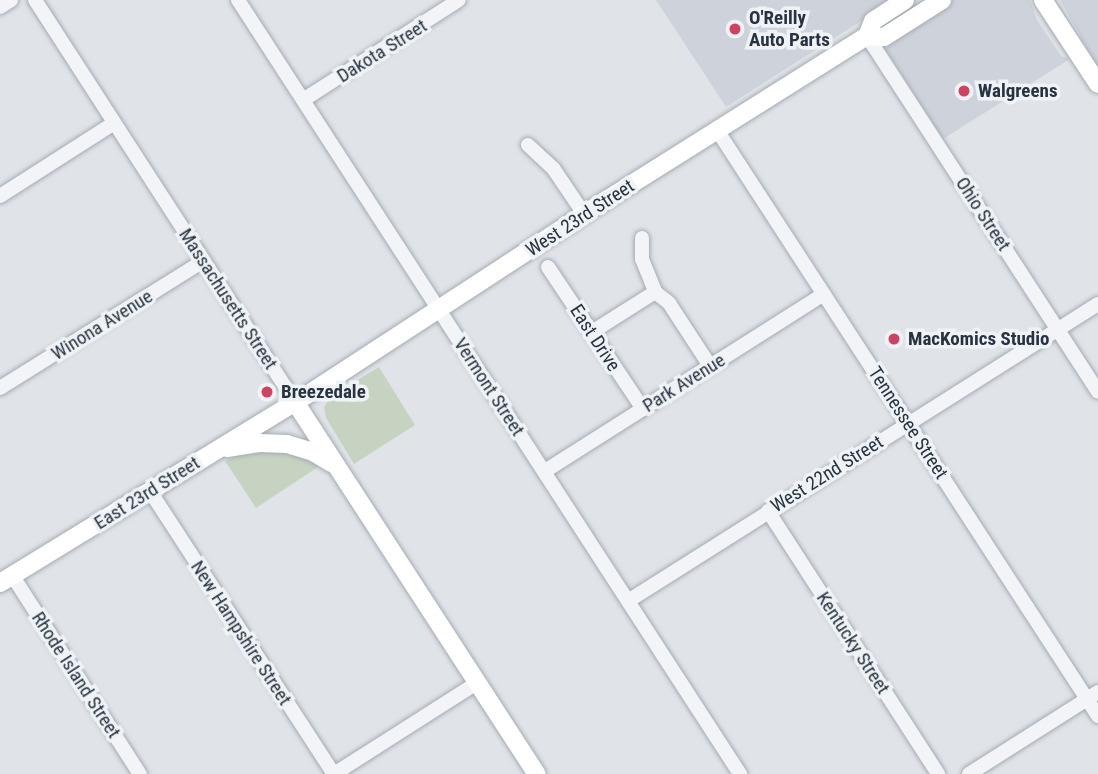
<!DOCTYPE html>
<style>
body{margin:0}
#map{position:relative;width:1098px;height:774px;overflow:hidden;background:#e0e4e9;font-family:"Roboto Condensed",sans-serif}
div>[style]{position:absolute}
[style*='--x']{left:calc(var(--x)*1px);top:calc(var(--y)*1px);width:calc(var(--w)*1px);rotate:calc(var(--a)*1deg)}
.built>*{inset:0;background:#ced3db}
.green>*{inset:0;background:#c7d3c1}
.roads{filter:drop-shadow(0 0 2px #a5abb3) drop-shadow(0 0 2px #a5abb3)}
.minor>*{height:14px;margin:-7px;padding:0 7px;transform-origin:7px;border-radius:7px;background:#f2f4f7}
.major>*{height:18px;margin:-9px;padding:0 9px;transform-origin:9px;border-radius:9px;background:#fff}
.dots>*{width:19px;height:19px;translate:-50% -50%;box-sizing:border-box;border:4px solid #eff3f6;border-radius:50%}
span{translate:-50% -50%;white-space:nowrap;text-align:center;line-height:1.15;-webkit-text-stroke:7px #eff3f6;paint-order:stroke}
.poi-label{font-size:19px;color:#283341;font-weight:700}
.left{translate:0 -50%;text-align:left}
.street-label{font-size:19px;color:#283341}
</style>
<div id="map">
<div class="built">
<div style="clip-path:polygon(656px 0,894px 0,726px 107px)"></div>
<div style="clip-path:polygon(953px 0,1030px 0,1037px 20px,1061px 56px,1070px 59px,943px 139px,886px 50px,890px 40px)"></div>
<div style="clip-path:polygon(1060px 0,1098px 0,1098px 68px,1070px 18px)"></div>
</div>
<div class="green">
<div style="clip-path:polygon(379px 367px,415px 425px,354px 464px,326px 418px,324px 407px,331px 396px)"></div>
<div style="clip-path:polygon(290px 449px,321px 465px,256px 508px,225px 461px,247px 450px)"></div>
</div>
<div class="roads">
<div class="minor">
<div style="--x:35;--y:0;--w:479;--a:57.1"></div>
<div style="--x:238;--y:0;--w:923;--a:57.03"></div>
<div style="--x:0;--y:7;--w:13;--a:-32"></div>
<div style="--x:867;--y:36;--w:424;--a:57"></div>
<div style="--x:303;--y:100;--w:185;--a:-32.7"></div>
<div style="--x:717;--y:130;--w:699;--a:56.97"></div>
<div style="--x:528;--y:145;--w:34;--a:43"></div>
<div style="--x:553;--y:168;--w:55;--a:56"></div>
<div style="--x:0;--y:196;--w:135;--a:-32.6"></div>
<div style="--x:642;--y:238;--w:21;--a:90"></div>
<div style="--x:642;--y:259;--w:35;--a:68"></div>
<div style="--x:655;--y:292;--w:18;--a:38"></div>
<div style="--x:669;--y:303;--w:75;--a:56.9"></div>
<div style="--x:548;--y:267;--w:171;--a:56.2"></div>
<div style="--x:592;--y:332;--w:75;--a:-32.4"></div>
<div style="--x:0;--y:388;--w:239;--a:-32"></div>
<div style="--x:545;--y:471;--w:330;--a:-32.4"></div>
<div style="--x:150;--y:491;--w:338;--a:57"></div>
<div style="--x:768;--y:511;--w:313;--a:57.1"></div>
<div style="--x:12;--y:575;--w:237;--a:57.3"></div>
<div style="--x:628;--y:601;--w:556;--a:-32.29"></div>
<div style="--x:334;--y:774;--w:169;--a:-32.5"></div>
<div style="--x:969;--y:774;--w:153;--a:-32.4"></div>
</div>
<div class="major">
<div style="--x:1043;--y:0;--w:100;--a:56.8"></div>
<div style="--x:867;--y:36;--w:16;--a:-68"></div>
<div style="--x:873;--y:21;--w:38;--a:-33"></div>
<div style="--x:295;--y:402;--w:444;--a:57"></div>
<div style="--x:227;--y:448;--w:32;--a:-9"></div>
<div style="--x:259;--y:443;--w:28;--a:2"></div>
<div style="--x:287;--y:444;--w:27;--a:17"></div>
<div style="--x:313;--y:452;--w:21;--a:31"></div>
<div style="--x:0;--y:583;--w:371;--a:-31.5"></div>
<div style="--x:316;--y:389;--w:320;--a:-33.1"></div>
<div style="--x:584;--y:214;--w:334;--a:-32.2"></div>
<div style="--x:867;--y:36;--w:17;--a:3"></div>
<div style="--x:884;--y:37;--w:69;--a:-32.5"></div>
</div>
</div>
<div class="dots">
<div style="left:735px;top:29px;background:#d04262"></div>
<div style="left:964px;top:91px;background:#d04262"></div>
<div style="left:894px;top:339px;background:#d04262"></div>
<div style="left:267px;top:392px;background:#d04262"></div>
</div>
<div class="poi-label">
<span class="left" style="left:749px;top:29px">O'Reilly<br>Auto Parts</span>
<span class="left" style="left:978px;top:91px">Walgreens</span>
<span class="left" style="left:908px;top:339px">MacKomics Studio</span>
<span class="left" style="left:281px;top:392px">Breezedale</span>
</div>
<div class="street-label">
<span style="left:382px;top:51px;rotate:-32deg">Dakota Street</span>
<span style="left:983px;top:214px;rotate:57deg">Ohio Street</span>
<span style="left:580px;top:218px;rotate:-33deg">West 23rd Street</span>
<span style="left:228px;top:299px;rotate:57deg">Massachusetts Street</span>
<span style="left:102px;top:325px;rotate:-32deg">Winona Avenue</span>
<span style="left:595px;top:338px;rotate:57deg">East Drive</span>
<span style="left:684px;top:383px;rotate:-32deg">Park Avenue</span>
<span style="left:489px;top:387px;rotate:57deg">Vermont Street</span>
<span style="left:908px;top:423px;rotate:57deg">Tennessee Street</span>
<span style="left:827px;top:474px;rotate:-32deg">West 22nd Street</span>
<span style="left:147px;top:493px;rotate:-32deg">East 23rd Street</span>
<span style="left:241px;top:633px;rotate:57deg">New Hampshire Street</span>
<span style="left:853px;top:643px;rotate:57deg">Kentucky Street</span>
<span style="left:76px;top:675px;rotate:57deg">Rhode Island Street</span>
</div>
</div>
